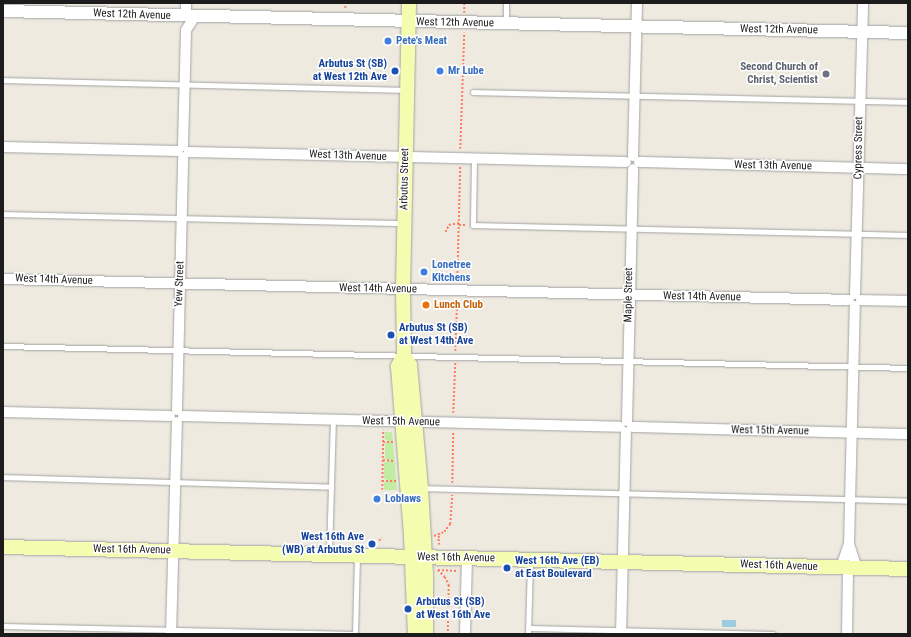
<!DOCTYPE html>
<style>
body{margin:0}
#map{position:relative;width:911px;height:637px;overflow:hidden;background:#eeeae0;font-family:"Roboto Condensed",sans-serif}
div>[style]{position:absolute}
[style*='--x']{left:calc(var(--x)*1px);top:calc(var(--y)*1px);width:calc(var(--w)*1px);rotate:calc(var(--a)*1deg)}
.grass>*{inset:0;background:#c2eca2}
.water>*{inset:0;background:#9eccdf;transform-origin:0 0}
.path>*{height:1.5px;margin-top:-0.75px;transform-origin:0;background:repeating-linear-gradient(90deg,#ff7a60 0 2px,transparent 0 4px)}
.roads{filter:drop-shadow(0 0 1px #a3a3a3) drop-shadow(0 0 1px #a3a3a3)}
.service>*{height:5px;margin:-2.5px;padding:0 2.5px;transform-origin:2.5px;border-radius:2.5px;background:#fff}
.minor>*{height:10px;margin:-5px;padding:0 5px;transform-origin:5px;border-radius:5px;background:#fff}
.tertiary>*{height:12px;margin:-6px;padding:0 6px;transform-origin:6px;border-radius:6px;background:#fff}
.secondary>*{height:14px;margin:-7px;padding:0 7px;transform-origin:7px;border-radius:7px;background:#f4fdaf}
.dots>*{width:11px;height:11px;translate:-50% -50%;box-sizing:border-box;border:2px solid #fff;border-radius:50%}
span{translate:-50% -50%;white-space:nowrap;text-align:center;line-height:1.15;-webkit-text-stroke:3px #fff;paint-order:stroke}
.street-label{font-size:11px;color:#1c1c1c}
.shop-label{font-size:11px;color:#366cbe;font-weight:700}
.left{translate:0 -50%;text-align:left}
.transit-label{font-size:11px;color:#164399;font-weight:700}
.right{translate:-100% -50%;text-align:right}
.worship-label{font-size:11px;color:#5b616d;font-weight:700}
.food-label{font-size:11px;color:#c56008;font-weight:700}
.frame{position:absolute;inset:0;border:4px solid #1c1c1c;pointer-events:none}
</style>
<div id="map">
<div class="grass">
<div style="clip-path:polygon(385px 432px,392px 432px,397px 490px,384px 490px,384px 482px,386px 482px,386px 479px,384px 479px,384px 462px,387px 462px,387px 459px,385px 459px,385px 443px,387px 443px,387px 440px,385px 440px)"></div>
</div>
<div class="water">
<div style="left:722px;top:620px;width:14px;height:7px"></div>
</div>
<div class="path">
<div style="--x:345;--y:8;--w:5;--a:-90"></div>
<div style="--x:464;--y:13;--w:10;--a:-90"></div>
<div style="--x:460;--y:149;--w:116;--a:-88"></div>
<div style="--x:459;--y:225;--w:8;--a:0"></div>
<div style="--x:445;--y:232;--w:8;--a:-60"></div>
<div style="--x:449;--y:225;--w:10;--a:-11"></div>
<div style="--x:457;--y:281;--w:114;--a:-88.5"></div>
<div style="--x:455;--y:351;--w:52;--a:-87.8"></div>
<div style="--x:453;--y:413;--w:50;--a:-87.7"></div>
<div style="--x:383;--y:442;--w:10;--a:0"></div>
<div style="--x:383;--y:460;--w:11;--a:5"></div>
<div style="--x:382;--y:481;--w:14;--a:0"></div>
<div style="--x:452;--y:483;--w:50;--a:-88.9"></div>
<div style="--x:382;--y:490;--w:60;--a:-89"></div>
<div style="--x:434;--y:536;--w:11;--a:-22"></div>
<div style="--x:444;--y:532;--w:10;--a:-53"></div>
<div style="--x:450;--y:524;--w:29;--a:-86"></div>
<div style="--x:379;--y:541;--w:4;--a:-63"></div>
<div style="--x:439;--y:545;--w:7;--a:-98"></div>
<div style="--x:438;--y:538;--w:4;--a:-63"></div>
<div style="--x:438;--y:570;--w:10;--a:45"></div>
<div style="--x:445;--y:577;--w:9;--a:63"></div>
<div style="--x:449;--y:585;--w:49;--a:91.2"></div>
<div style="--x:438;--y:570;--w:20;--a:3"></div>
</div>
<div class="roads">
<div class="service">
<div style="--x:506;--y:24;--w:21;--a:-90"></div>
<div style="--x:3;--y:80;--w:403;--a:1.4"></div>
<div style="--x:473;--y:92;--w:435;--a:1.3"></div>
<div style="--x:474;--y:158;--w:67;--a:90.9"></div>
<div style="--x:473;--y:225;--w:435;--a:1.3"></div>
<div style="--x:3;--y:214;--w:401;--a:1.3"></div>
<div style="--x:3;--y:346;--w:905;--a:1.39"></div>
<div style="--x:3;--y:477;--w:328;--a:1.7"></div>
<div style="--x:421;--y:488;--w:487;--a:1.5"></div>
<div style="--x:329;--y:553;--w:133;--a:-88.3"></div>
<div style="--x:3;--y:626;--w:351;--a:1.3"></div>
<div style="--x:529;--y:628;--w:244;--a:1.4"></div>
<div style="--x:355;--y:634;--w:77;--a:-88.5"></div>
<div style="--x:528;--y:634;--w:73;--a:-88.4"></div>
</div>
<div class="minor">
<div style="--x:186;--y:3;--w:13;--a:90"></div>
<div style="--x:183;--y:146;--w:116;--a:-88.5"></div>
<div style="--x:186;--y:30;--w:17;--a:-57"></div>
<div style="--x:3;--y:147;--w:175;--a:1.3"></div>
<div style="--x:189;--y:152;--w:437;--a:1.3"></div>
<div style="--x:633;--y:156;--w:153;--a:-88.5"></div>
<div style="--x:639;--y:162;--w:269;--a:1.5"></div>
<div style="--x:3;--y:279;--w:846;--a:1.42"></div>
<div style="--x:855;--y:294;--w:291;--a:-88.4"></div>
<div style="--x:861;--y:300;--w:47;--a:1.2"></div>
<div style="--x:177;--y:410;--w:253;--a:-88.6"></div>
<div style="--x:3;--y:412;--w:167;--a:1.4"></div>
<div style="--x:183;--y:416;--w:437;--a:1.4"></div>
<div style="--x:627;--y:421;--w:252;--a:-88.6"></div>
<div style="--x:632;--y:427;--w:276;--a:1.5"></div>
<div style="--x:849;--y:544;--w:25;--a:72"></div>
<div style="--x:841;--y:567;--w:24;--a:-71"></div>
<div style="--x:849;--y:544;--w:238;--a:-88.6"></div>
<div style="--x:171;--y:634;--w:212;--a:-88.4"></div>
<div style="--x:465;--y:634;--w:76;--a:-88.5"></div>
<div style="--x:621;--y:634;--w:202;--a:-88.6"></div>
<div style="--x:847;--y:634;--w:66;--a:-89.1"></div>
</div>
<div class="tertiary">
<div style="--x:3;--y:11;--w:905;--a:1.39"></div>
</div>
<div class="secondary">
<div style="--x:409;--y:3;--w:287;--a:91.2"></div>
<div style="--x:403;--y:290;--w:65;--a:89.1"></div>
<div style="--x:404;--y:355;--w:13;--a:119"></div>
<div style="--x:398;--y:366;--w:170;--a:85.6"></div>
<div style="--x:411;--y:536;--w:98;--a:87.7"></div>
<div style="--x:404;--y:355;--w:12;--a:59"></div>
<div style="--x:410;--y:365;--w:123;--a:84.9"></div>
<div style="--x:421;--y:488;--w:87;--a:86.7"></div>
<div style="--x:426;--y:575;--w:59;--a:90"></div>
<div style="--x:3;--y:547;--w:905;--a:1.39"></div>
</div>
</div>
<div class="dots">
<div style="left:388px;top:41px;background:#3f7fe0"></div>
<div style="left:395px;top:71px;background:#1a4fb4"></div>
<div style="left:440px;top:71px;background:#3f7fe0"></div>
<div style="left:826px;top:74px;background:#6b7280"></div>
<div style="left:424px;top:272px;background:#3f7fe0"></div>
<div style="left:426px;top:305px;background:#e8710a"></div>
<div style="left:391px;top:335px;background:#1a4fb4"></div>
<div style="left:377px;top:499px;background:#3f7fe0"></div>
<div style="left:372px;top:544px;background:#1a4fb4"></div>
<div style="left:507px;top:568px;background:#1a4fb4"></div>
<div style="left:408px;top:609px;background:#1a4fb4"></div>
</div>
<div class="street-label">
<span style="left:132px;top:15px;rotate:2deg">West 12th Avenue</span>
<span style="left:455px;top:23px;rotate:1deg">West 12th Avenue</span>
<span style="left:779px;top:30px;rotate:1deg">West 12th Avenue</span>
<span style="left:859px;top:148px;rotate:-89deg">Cypress Street</span>
<span style="left:348px;top:156px;rotate:2deg">West 13th Avenue</span>
<span style="left:773px;top:166px;rotate:1deg">West 13th Avenue</span>
<span style="left:405px;top:179px;rotate:-89deg">Arbutus Street</span>
<span style="left:54px;top:280px;rotate:2deg">West 14th Avenue</span>
<span style="left:180px;top:284px;rotate:-88deg">Yew Street</span>
<span style="left:378px;top:289px;rotate:1deg">West 14th Avenue</span>
<span style="left:629px;top:295px;rotate:-89deg">Maple Street</span>
<span style="left:702px;top:297px;rotate:1deg">West 14th Avenue</span>
<span style="left:401px;top:422px;rotate:1deg">West 15th Avenue</span>
<span style="left:770px;top:431px;rotate:1deg">West 15th Avenue</span>
<span style="left:132px;top:550px;rotate:1deg">West 16th Avenue</span>
<span style="left:456px;top:558px;rotate:1deg">West 16th Avenue</span>
<span style="left:779px;top:566px;rotate:2deg">West 16th Avenue</span>
</div>
<div class="shop-label">
<span class="left" style="left:396px;top:41px">Pete's Meat</span>
<span class="left" style="left:448px;top:71px">Mr Lube</span>
<span class="left" style="left:432px;top:272px">Lonetree<br>Kitchens</span>
<span class="left" style="left:385px;top:499px">Loblaws</span>
</div>
<div class="transit-label">
<span class="right" style="left:387px;top:71px">Arbutus St (SB)<br>at West 12th Ave</span>
<span class="left" style="left:399px;top:335px">Arbutus St (SB)<br>at West 14th Ave</span>
<span class="right" style="left:364px;top:544px">West 16th Ave<br>(WB) at Arbutus St</span>
<span class="left" style="left:515px;top:568px">West 16th Ave (EB)<br>at East Boulevard</span>
<span class="left" style="left:416px;top:609px">Arbutus St (SB)<br>at West 16th Ave</span>
</div>
<div class="worship-label">
<span class="right" style="left:818px;top:74px">Second Church of<br>Christ, Scientist</span>
</div>
<div class="food-label">
<span class="left" style="left:434px;top:305px">Lunch Club</span>
</div>
<div class="frame"></div>
</div>
